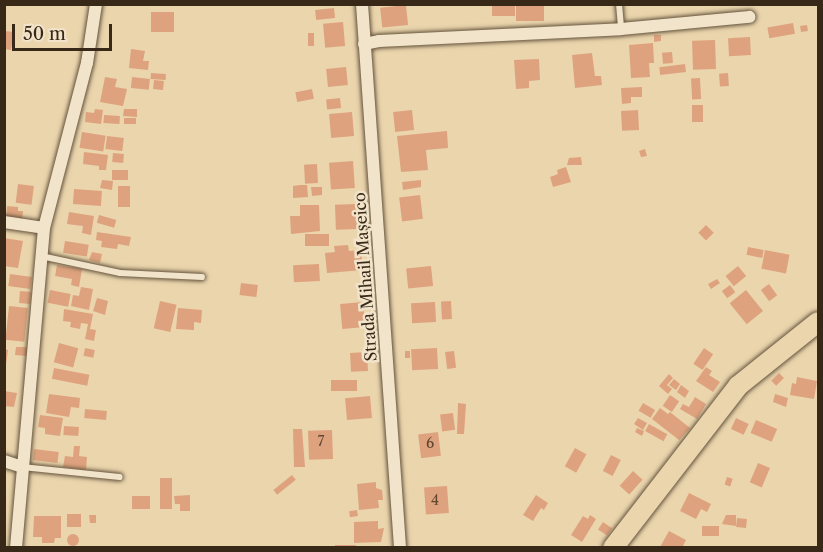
<!DOCTYPE html>
<meta charset="utf-8">
<style>
body{margin:0}
#map{position:relative;width:823px;height:552px;overflow:hidden;background:#ead5ad;font-family:"Libre Caslon Text",serif}
div>[style]{position:absolute}
[style*='--x']{left:calc(var(--x)*1px);top:calc(var(--y)*1px);width:calc(var(--w)*1px);rotate:calc(var(--a)*1deg)}
.building>*{inset:0;background:#dea37e;transform-origin:0 0}
.round{border-radius:50%}
.roads{filter:drop-shadow(0 0 2px #64533c) drop-shadow(0 0 2px #64533c)}
.lane>*{height:6px;margin:-3px;padding:0 3px;transform-origin:3px;border-radius:3px;background:#f1e4ca}
.street>*{height:12px;margin:-6px;padding:0 6px;transform-origin:6px;border-radius:6px;background:#f1e4ca}
.primary>*{height:20px;margin:-10px;padding:0 10px;transform-origin:10px;border-radius:10px;background:#ead5ad}
span{translate:-50% -50%;white-space:nowrap;text-align:center;line-height:1.15;-webkit-text-stroke:5px #f1e4ca;paint-order:stroke}
.number-label{font-size:14px;color:#614731}
.number-label span{-webkit-text-stroke-width:0}
.street-label{font-size:16px;color:#372817}
.frame{position:absolute;inset:0;border:6px solid #372817;pointer-events:none}
.scale{position:absolute;left:12px;top:24px;width:100px;height:27px;box-sizing:border-box;border:3px solid #372817;border-top:0;padding-left:8px;font-size:18px;line-height:21px;white-space:nowrap;color:#372817;-webkit-text-stroke:4px #f1e4ca;paint-order:stroke}
</style>
<div id="map">
<div class="building">
<div style="left:492px;top:4px;width:23px;height:12px"></div>
<div style="left:516px;top:4px;width:28px;height:17px"></div>
<div style="left:406px;top:5px;width:20px;height:26px;rotate:84deg"></div>
<div style="left:334px;top:8px;width:10px;height:19px;rotate:84deg"></div>
<div style="left:151px;top:12px;width:23px;height:20px"></div>
<div style="left:343px;top:22px;width:24px;height:20px;rotate:85deg"></div>
<div style="left:793px;top:23px;width:11px;height:26px;rotate:80deg"></div>
<div style="left:807px;top:25px;width:6px;height:7px;rotate:81deg"></div>
<div style="clip-path:polygon(4px 31px,14px 32px,11px 50px,4px 49px)"></div>
<div style="left:314px;top:33px;width:13px;height:6px;rotate:90deg"></div>
<div style="clip-path:polygon(654px 35px,661px 35px,661px 41px,654px 42px)"></div>
<div style="left:750px;top:37px;width:18px;height:22px;rotate:87deg"></div>
<div style="left:715px;top:40px;width:29px;height:23px;rotate:88deg"></div>
<div style="clip-path:polygon(653px 43px,654px 63px,649px 63px,650px 77px,631px 78px,629px 45px)"></div>
<div style="clip-path:polygon(131px 49px,145px 51px,143px 61px,149px 61px,148px 70px,129px 68px)"></div>
<div style="left:672px;top:52px;width:11px;height:10px;rotate:85deg"></div>
<div style="clip-path:polygon(592px 53px,595px 76px,601px 76px,602px 85px,575px 88px,572px 55px)"></div>
<div style="clip-path:polygon(539px 59px,540px 80px,529px 81px,529px 88px,516px 89px,514px 60px)"></div>
<div style="left:685px;top:64px;width:8px;height:26px;rotate:83deg"></div>
<div style="left:346px;top:67px;width:18px;height:20px;rotate:84deg"></div>
<div style="left:151px;top:73px;width:15px;height:6px;rotate:4deg"></div>
<div style="left:728px;top:73px;width:13px;height:9px;rotate:86deg"></div>
<div style="clip-path:polygon(105px 77px,117px 79px,115px 87px,127px 89px,123px 106px,100px 102px)"></div>
<div style="left:132px;top:77px;width:18px;height:11px;rotate:6deg"></div>
<div style="left:700px;top:78px;width:21px;height:9px;rotate:87deg"></div>
<div style="left:154px;top:80px;width:10px;height:9px;rotate:6deg"></div>
<div style="clip-path:polygon(642px 87px,642px 97px,631px 97px,631px 103px,622px 104px,621px 88px)"></div>
<div style="left:312px;top:89px;width:10px;height:17px;rotate:79deg"></div>
<div style="left:340px;top:98px;width:10px;height:14px;rotate:84deg"></div>
<div style="left:692px;top:105px;width:11px;height:17px"></div>
<div style="clip-path:polygon(95px 109px,103px 110px,101px 124px,85px 122px,86px 112px,94px 113px)"></div>
<div style="clip-path:polygon(124px 109px,137px 109px,137px 117px,123px 116px)"></div>
<div style="left:412px;top:110px;width:20px;height:19px;rotate:84deg"></div>
<div style="left:638px;top:110px;width:20px;height:17px;rotate:87deg"></div>
<div style="left:352px;top:112px;width:24px;height:23px;rotate:85deg"></div>
<div style="left:104px;top:115px;width:16px;height:8px;rotate:4deg"></div>
<div style="left:124px;top:118px;width:12px;height:6px"></div>
<div style="clip-path:polygon(447px 131px,448px 148px,426px 150px,428px 170px,401px 172px,397px 136px)"></div>
<div style="left:82px;top:132px;width:24px;height:16px;rotate:9deg"></div>
<div style="left:107px;top:136px;width:17px;height:13px;rotate:7deg"></div>
<div style="clip-path:polygon(645px 149px,647px 156px,641px 157px,639px 151px)"></div>
<div style="clip-path:polygon(84px 152px,108px 155px,106px 170px,99px 170px,99px 166px,83px 164px)"></div>
<div style="left:113px;top:153px;width:11px;height:9px;rotate:5deg"></div>
<div style="clip-path:polygon(581px 157px,582px 165px,567px 165px,569px 158px)"></div>
<div style="left:353px;top:161px;width:27px;height:24px;rotate:86deg"></div>
<div style="left:317px;top:164px;width:19px;height:13px;rotate:87deg"></div>
<div style="clip-path:polygon(566px 167px,571px 182px,553px 187px,550px 177px,558px 174px,557px 170px)"></div>
<div style="left:112px;top:170px;width:16px;height:10px"></div>
<div style="clip-path:polygon(102px 180px,113px 181px,112px 190px,100px 188px)"></div>
<div style="clip-path:polygon(421px 180px,421px 187px,403px 190px,402px 182px)"></div>
<div style="left:18px;top:184px;width:16px;height:19px;rotate:7deg"></div>
<div style="clip-path:polygon(300px 185px,307px 185px,308px 197px,293px 198px,293px 186px)"></div>
<div style="left:118px;top:186px;width:12px;height:21px"></div>
<div style="clip-path:polygon(311px 187px,322px 187px,322px 195px,312px 196px)"></div>
<div style="left:74px;top:189px;width:28px;height:15px;rotate:4deg"></div>
<div style="left:420px;top:195px;width:24px;height:21px;rotate:83deg"></div>
<div style="left:357px;top:204px;width:25px;height:22px;rotate:88deg"></div>
<div style="clip-path:polygon(300px 205px,319px 205px,320px 231px,291px 234px,290px 216px,300px 216px)"></div>
<div style="clip-path:polygon(7px 206px,18px 207px,18px 211px,23px 211px,22px 220px,6px 219px)"></div>
<div style="clip-path:polygon(69px 212px,94px 216px,91px 235px,82px 233px,83px 226px,67px 224px)"></div>
<div style="left:99px;top:215px;width:18px;height:8px;rotate:16deg"></div>
<div style="left:706px;top:225px;width:11px;height:11px;rotate:45deg"></div>
<div style="clip-path:polygon(97px 232px,131px 237px,129px 246px,118px 244px,117px 249px,101px 247px,102px 241px,96px 240px)"></div>
<div style="left:329px;top:234px;width:12px;height:24px;rotate:90deg"></div>
<div style="clip-path:polygon(4px 238px,23px 241px,18px 268px,4px 266px)"></div>
<div style="left:65px;top:241px;width:24px;height:12px;rotate:9deg"></div>
<div style="clip-path:polygon(348px 245px,349px 251px,361px 250px,363px 270px,327px 273px,325px 253px,335px 252px,334px 246px)"></div>
<div style="left:748px;top:247px;width:16px;height:8px;rotate:11deg"></div>
<div style="left:765px;top:250px;width:25px;height:19px;rotate:11deg"></div>
<div style="clip-path:polygon(92px 252px,102px 254px,100px 263px,89px 260px)"></div>
<div style="left:319px;top:264px;width:17px;height:26px;rotate:87deg"></div>
<div style="clip-path:polygon(57px 265px,82px 269px,79px 287px,71px 285px,72px 279px,55px 276px)"></div>
<div style="left:431px;top:266px;width:20px;height:25px;rotate:84deg"></div>
<div style="left:738px;top:266px;width:13px;height:16px;rotate:51deg"></div>
<div style="left:10px;top:274px;width:22px;height:12px;rotate:8deg"></div>
<div style="clip-path:polygon(717px 279px,720px 283px,711px 289px,708px 284px)"></div>
<div style="left:241px;top:283px;width:17px;height:12px;rotate:7deg"></div>
<div style="left:769px;top:284px;width:14px;height:10px;rotate:54deg"></div>
<div style="left:730px;top:285px;width:9px;height:10px;rotate:54deg"></div>
<div style="clip-path:polygon(81px 287px,93px 289px,89px 310px,71px 306px,73px 295px,79px 296px)"></div>
<div style="left:50px;top:290px;width:21px;height:13px;rotate:11deg"></div>
<div style="left:746px;top:290px;width:27px;height:21px;rotate:51deg"></div>
<div style="left:20px;top:291px;width:11px;height:12px;rotate:5deg"></div>
<div style="clip-path:polygon(97px 298px,108px 301px,105px 315px,93px 311px)"></div>
<div style="left:160px;top:301px;width:17px;height:28px;rotate:13deg"></div>
<div style="left:451px;top:301px;width:18px;height:10px;rotate:87deg"></div>
<div style="left:363px;top:302px;width:25px;height:23px;rotate:85deg"></div>
<div style="left:435px;top:302px;width:20px;height:24px;rotate:87deg"></div>
<div style="left:9px;top:306px;width:19px;height:34px;rotate:6deg"></div>
<div style="clip-path:polygon(178px 308px,202px 310px,201px 323px,194px 322px,194px 330px,176px 329px)"></div>
<div style="clip-path:polygon(64px 309px,93px 314px,90px 329px,96px 330px,94px 341px,85px 339px,88px 324px,81px 323px,80px 329px,70px 327px,71px 322px,63px 321px)"></div>
<div style="left:59px;top:343px;width:20px;height:20px;rotate:15deg"></div>
<div style="clip-path:polygon(16px 347px,27px 347px,27px 356px,15px 355px)"></div>
<div style="left:85px;top:348px;width:10px;height:8px;rotate:11deg"></div>
<div style="left:437px;top:348px;width:21px;height:26px;rotate:87deg"></div>
<div style="left:704px;top:348px;width:11px;height:19px;rotate:34deg"></div>
<div style="clip-path:polygon(4px 349px,8px 350px,6px 365px,4px 365px)"></div>
<div style="left:405px;top:351px;width:5px;height:7px"></div>
<div style="left:454px;top:351px;width:17px;height:9px;rotate:83deg"></div>
<div style="left:367px;top:352px;width:19px;height:17px;rotate:87deg"></div>
<div style="clip-path:polygon(706px 367px,712px 371px,709px 375px,720px 382px,713px 392px,696px 381px)"></div>
<div style="left:54px;top:368px;width:36px;height:11px;rotate:11deg"></div>
<div style="left:779px;top:373px;width:7px;height:11px;rotate:45deg"></div>
<div style="clip-path:polygon(669px 374px,673px 378px,667px 385px,672px 389px,668px 394px,659px 386px)"></div>
<div style="clip-path:polygon(797px 377px,817px 381px,814px 399px,790px 395px,792px 383px,796px 384px)"></div>
<div style="clip-path:polygon(674px 379px,680px 384px,676px 390px,669px 385px)"></div>
<div style="left:331px;top:380px;width:26px;height:11px"></div>
<div style="clip-path:polygon(681px 385px,689px 391px,685px 398px,677px 392px)"></div>
<div style="clip-path:polygon(4px 391px,17px 393px,14px 407px,4px 406px)"></div>
<div style="clip-path:polygon(49px 394px,80px 398px,79px 408px,71px 407px,69px 417px,46px 413px)"></div>
<div style="clip-path:polygon(775px 394px,788px 398px,786px 407px,773px 402px)"></div>
<div style="left:670px;top:395px;width:11px;height:13px;rotate:34deg"></div>
<div style="left:370px;top:396px;width:22px;height:25px;rotate:85deg"></div>
<div style="clip-path:polygon(695px 397px,706px 404px,697px 419px,680px 409px,683px 404px,689px 407px)"></div>
<div style="clip-path:polygon(458px 403px,466px 404px,464px 434px,457px 434px)"></div>
<div style="left:643px;top:403px;width:14px;height:9px;rotate:30deg"></div>
<div style="clip-path:polygon(660px 408px,668px 414px,670px 412px,690px 428px,679px 440px,652px 419px)"></div>
<div style="left:85px;top:409px;width:22px;height:9px;rotate:5deg"></div>
<div style="left:453px;top:413px;width:17px;height:13px;rotate:83deg"></div>
<div style="clip-path:polygon(40px 415px,63px 418px,60px 436px,45px 434px,45px 428px,38px 427px)"></div>
<div style="clip-path:polygon(638px 418px,647px 423px,643px 430px,634px 424px)"></div>
<div style="left:736px;top:418px;width:14px;height:12px;rotate:25deg"></div>
<div style="left:756px;top:420px;width:23px;height:14px;rotate:23deg"></div>
<div style="left:649px;top:424px;width:21px;height:8px;rotate:29deg"></div>
<div style="left:64px;top:426px;width:15px;height:9px;rotate:4deg"></div>
<div style="clip-path:polygon(637px 428px,644px 431px,642px 436px,635px 432px)"></div>
<div style="clip-path:polygon(293px 429px,302px 429px,305px 467px,294px 467px)"></div>
<div style="left:332px;top:430px;width:29px;height:24px;rotate:88deg"></div>
<div style="left:438px;top:432px;width:24px;height:20px;rotate:83deg"></div>
<div style="clip-path:polygon(74px 446px,80px 446px,79px 456px,87px 457px,86px 470px,63px 467px,65px 456px,73px 457px)"></div>
<div style="left:575px;top:448px;width:13px;height:21px;rotate:29deg"></div>
<div style="left:34px;top:449px;width:25px;height:11px;rotate:7deg"></div>
<div style="left:611px;top:455px;width:11px;height:18px;rotate:27deg"></div>
<div style="left:758px;top:463px;width:13px;height:21px;rotate:23deg"></div>
<div style="left:633px;top:471px;width:13px;height:20px;rotate:42deg"></div>
<div style="left:292px;top:475px;width:6px;height:24px;rotate:51deg"></div>
<div style="left:727px;top:477px;width:6px;height:8px;rotate:18deg"></div>
<div style="left:160px;top:478px;width:12px;height:31px"></div>
<div style="clip-path:polygon(376px 482px,376px 488px,382px 490px,383px 500px,378px 500px,379px 508px,359px 510px,357px 484px)"></div>
<div style="left:447px;top:486px;width:27px;height:23px;rotate:86deg"></div>
<div style="clip-path:polygon(689px 493px,711px 504px,707px 512px,701px 509px,696px 519px,680px 511px)"></div>
<div style="clip-path:polygon(190px 495px,190px 511px,180px 511px,180px 504px,175px 504px,174px 496px)"></div>
<div style="clip-path:polygon(536px 495px,548px 503px,544px 510px,541px 508px,533px 521px,523px 515px)"></div>
<div style="left:150px;top:496px;width:13px;height:18px;rotate:90deg"></div>
<div style="left:357px;top:510px;width:6px;height:8px;rotate:81deg"></div>
<div style="left:67px;top:514px;width:14px;height:13px"></div>
<div style="clip-path:polygon(89px 515px,96px 515px,96px 523px,90px 523px)"></div>
<div style="clip-path:polygon(590px 515px,596px 519px,582px 542px,571px 535px,583px 516px,588px 519px)"></div>
<div style="clip-path:polygon(726px 515px,736px 515px,736px 526px,722px 524px)"></div>
<div style="clip-path:polygon(34px 516px,61px 516px,61px 538px,55px 538px,54px 543px,42px 543px,42px 537px,33px 537px)"></div>
<div style="left:737px;top:518px;width:10px;height:9px;rotate:6deg"></div>
<div style="clip-path:polygon(378px 521px,378px 529px,384px 528px,381px 542px,354px 543px,354px 522px)"></div>
<div style="left:603px;top:522px;width:11px;height:9px;rotate:34deg"></div>
<div style="left:702px;top:526px;width:17px;height:10px"></div>
<div style="clip-path:polygon(669px 531px,686px 540px,682px 548px,660px 547px)"></div>
<div class="round" style="left:67px;top:534px;width:12px;height:12px"></div>
<div style="left:335px;top:545px;width:21px;height:3px"></div>
</div>
<div class="roads">
<div class="lane">
<div style="--x:619;--y:4;--w:25;--a:85"></div>
<div style="--x:41;--y:256;--w:81;--a:12.1"></div>
<div style="--x:120;--y:273;--w:82;--a:2.8"></div>
<div style="--x:22;--y:467;--w:98;--a:5.9"></div>
</div>
<div class="street">
<div style="--x:362;--y:4;--w:545;--a:86"></div>
<div style="--x:364;--y:44;--w:15;--a:-11"></div>
<div style="--x:379;--y:41;--w:242;--a:-2.8"></div>
<div style="--x:621;--y:29;--w:129;--a:-5.4"></div>
<div style="--x:4;--y:222;--w:40;--a:8.5"></div>
<div style="--x:4;--y:461;--w:19;--a:18"></div>
<div style="--x:16;--y:548;--w:321;--a:-85"></div>
<div style="--x:44;--y:228;--w:171;--a:-75.4"></div>
<div style="--x:87;--y:63;--w:60;--a:-81.3"></div>
</div>
<div class="primary">
<div style="--x:613;--y:548;--w:205;--a:-52.3"></div>
<div style="--x:738;--y:386;--w:102;--a:-38.7"></div>
</div>
</div>
<div class="number-label">
<span style="left:321px;top:441px">7</span>
<span style="left:430px;top:443px">6</span>
<span style="left:435px;top:500px">4</span>
</div>
<div class="street-label">
<span style="left:365px;top:277px;rotate:-94deg">Strada Mihail Mașeico</span>
</div>
<div class="frame"></div>
<div class="scale">50 m</div>
</div>
